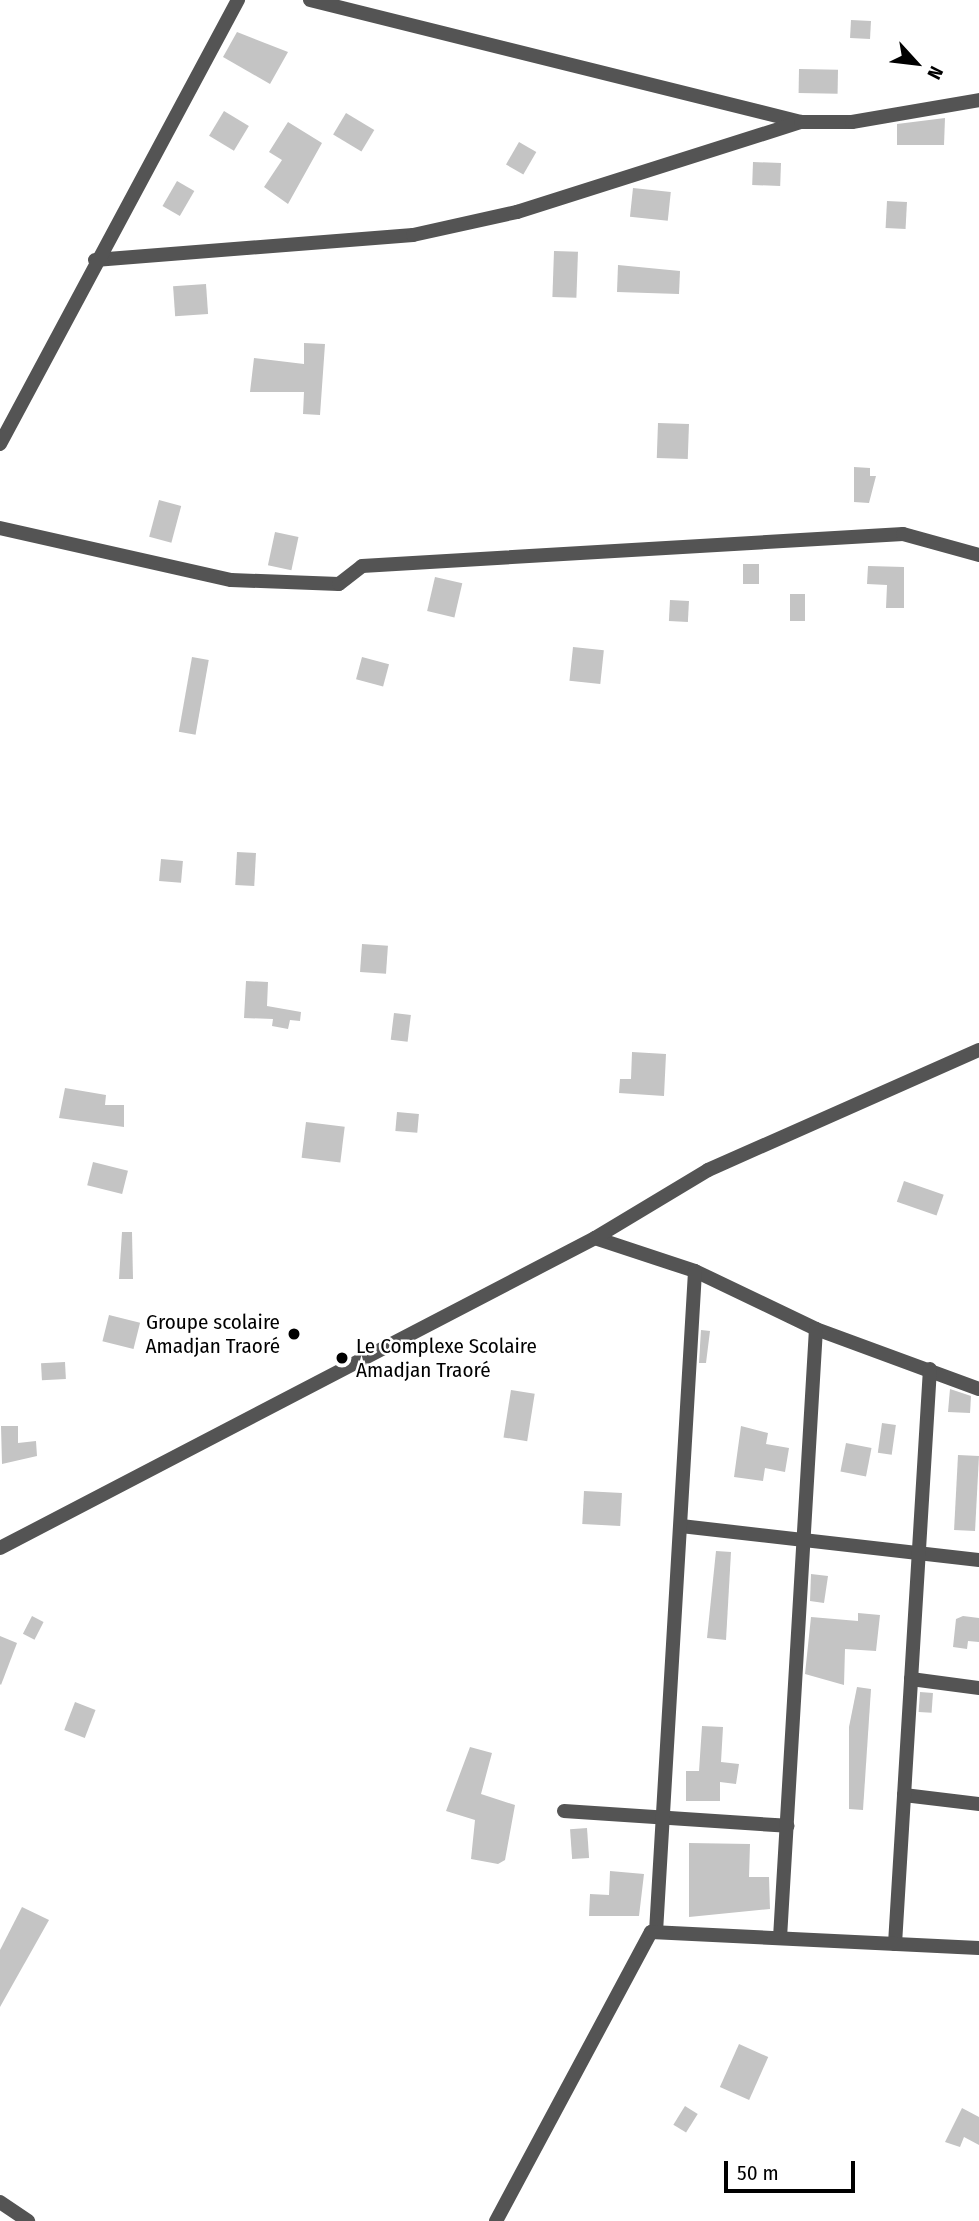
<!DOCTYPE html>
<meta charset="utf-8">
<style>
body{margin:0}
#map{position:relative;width:979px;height:2221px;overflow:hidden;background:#fff;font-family:"Fira Sans Condensed",sans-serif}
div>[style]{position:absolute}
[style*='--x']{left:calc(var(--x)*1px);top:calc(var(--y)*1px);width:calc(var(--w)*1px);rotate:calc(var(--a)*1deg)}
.building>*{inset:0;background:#c4c4c4;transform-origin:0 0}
.minor>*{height:14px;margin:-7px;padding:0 7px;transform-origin:7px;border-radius:7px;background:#545454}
.dots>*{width:19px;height:19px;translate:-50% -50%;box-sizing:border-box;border:4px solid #fff;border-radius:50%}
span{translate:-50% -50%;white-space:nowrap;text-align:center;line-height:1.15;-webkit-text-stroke:5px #fff;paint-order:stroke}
.poi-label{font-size:21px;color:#000}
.right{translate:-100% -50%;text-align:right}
.left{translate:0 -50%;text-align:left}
.north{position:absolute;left:881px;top:28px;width:70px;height:70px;-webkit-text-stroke:5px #fff;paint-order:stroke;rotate:117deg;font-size:19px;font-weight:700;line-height:28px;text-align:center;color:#000}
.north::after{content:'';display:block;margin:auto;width:24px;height:32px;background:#000;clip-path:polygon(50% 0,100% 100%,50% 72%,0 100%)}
.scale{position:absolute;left:724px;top:2161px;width:131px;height:32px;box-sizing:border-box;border:4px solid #000;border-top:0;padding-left:9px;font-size:21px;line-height:24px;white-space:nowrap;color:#000;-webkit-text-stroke:5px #fff;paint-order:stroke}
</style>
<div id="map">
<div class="building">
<div style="left:851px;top:20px;width:20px;height:18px;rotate:3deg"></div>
<div style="clip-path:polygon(237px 32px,288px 52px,270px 84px,223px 57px)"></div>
<div style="left:799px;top:69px;width:39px;height:24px;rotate:1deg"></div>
<div style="left:224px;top:111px;width:29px;height:29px;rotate:31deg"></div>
<div style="left:346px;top:113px;width:33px;height:25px;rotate:31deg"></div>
<div style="clip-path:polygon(945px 118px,944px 145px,897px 145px,897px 124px)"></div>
<div style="clip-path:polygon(288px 122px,322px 143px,288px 204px,264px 187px,282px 160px,269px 152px)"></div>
<div style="left:519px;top:142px;width:20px;height:26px;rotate:30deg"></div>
<div style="left:753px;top:162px;width:28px;height:23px;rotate:2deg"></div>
<div style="left:177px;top:181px;width:20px;height:29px;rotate:30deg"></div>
<div style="left:633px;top:188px;width:38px;height:29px;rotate:6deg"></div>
<div style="left:887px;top:201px;width:20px;height:27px;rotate:3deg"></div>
<div style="left:554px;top:251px;width:24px;height:46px;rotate:2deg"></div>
<div style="clip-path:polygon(618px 265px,680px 271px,679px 294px,617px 292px)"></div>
<div style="left:206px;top:284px;width:30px;height:33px;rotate:86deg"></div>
<div style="clip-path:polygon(304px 343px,325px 344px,320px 415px,303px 414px,304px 392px,250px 392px,254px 358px,304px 364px)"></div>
<div style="left:658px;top:423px;width:31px;height:35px;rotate:2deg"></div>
<div style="clip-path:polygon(854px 467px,870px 468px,870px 476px,876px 476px,869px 503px,854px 502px)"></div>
<div style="left:159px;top:500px;width:23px;height:38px;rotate:15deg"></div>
<div style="left:275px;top:532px;width:24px;height:34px;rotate:12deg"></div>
<div style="left:743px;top:564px;width:16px;height:20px"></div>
<div style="clip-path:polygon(868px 566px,904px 567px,904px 608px,886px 608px,887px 585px,867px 584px)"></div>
<div style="left:435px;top:577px;width:28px;height:35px;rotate:13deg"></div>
<div style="left:790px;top:594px;width:15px;height:27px"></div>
<div style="left:670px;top:600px;width:19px;height:21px;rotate:3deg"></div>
<div style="left:573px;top:647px;width:31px;height:34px;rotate:6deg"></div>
<div style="left:192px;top:657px;width:17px;height:76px;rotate:10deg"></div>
<div style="left:362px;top:657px;width:28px;height:23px;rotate:15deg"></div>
<div style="left:237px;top:852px;width:19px;height:33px;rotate:3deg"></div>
<div style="left:161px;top:859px;width:22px;height:22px;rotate:5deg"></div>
<div style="left:362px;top:944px;width:26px;height:28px;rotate:4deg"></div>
<div style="clip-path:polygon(246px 981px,268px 982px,267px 1006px,301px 1012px,300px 1021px,290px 1020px,288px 1029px,272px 1026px,273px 1019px,244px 1018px)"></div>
<div style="left:394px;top:1013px;width:17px;height:27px;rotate:7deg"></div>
<div style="clip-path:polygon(632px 1052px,666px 1054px,664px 1096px,619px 1093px,620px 1079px,631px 1079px)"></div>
<div style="clip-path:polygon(65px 1088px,106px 1095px,105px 1105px,124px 1105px,124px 1127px,59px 1118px)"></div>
<div style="left:397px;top:1112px;width:22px;height:19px;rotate:5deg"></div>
<div style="left:306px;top:1122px;width:39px;height:36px;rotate:7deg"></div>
<div style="left:93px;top:1162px;width:36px;height:24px;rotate:14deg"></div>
<div style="left:904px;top:1181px;width:42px;height:22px;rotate:19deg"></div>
<div style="clip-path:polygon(122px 1232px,132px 1232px,133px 1279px,119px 1279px)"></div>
<div style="left:109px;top:1315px;width:32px;height:27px;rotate:14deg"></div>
<div style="clip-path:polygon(701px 1330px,710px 1331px,706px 1363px,699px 1363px)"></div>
<div style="left:65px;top:1362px;width:17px;height:24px;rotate:87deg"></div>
<div style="clip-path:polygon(950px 1389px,971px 1396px,970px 1413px,948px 1412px)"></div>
<div style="left:511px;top:1390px;width:24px;height:48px;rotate:9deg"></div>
<div style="left:882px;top:1423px;width:14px;height:30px;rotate:8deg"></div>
<div style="clip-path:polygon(1px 1426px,18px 1426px,18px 1443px,36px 1441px,37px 1456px,2px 1464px)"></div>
<div style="clip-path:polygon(741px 1426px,768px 1433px,766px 1444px,789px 1448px,785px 1472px,765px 1468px,763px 1481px,734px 1477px)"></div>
<div style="left:846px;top:1443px;width:26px;height:29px;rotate:11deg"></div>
<div style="left:958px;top:1455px;width:21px;height:75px;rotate:3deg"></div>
<div style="left:584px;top:1491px;width:38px;height:33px;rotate:3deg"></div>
<div style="clip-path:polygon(716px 1551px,731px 1552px,726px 1640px,707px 1638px)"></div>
<div style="clip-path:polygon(811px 1574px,828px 1576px,824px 1603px,810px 1601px)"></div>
<div style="clip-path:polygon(858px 1613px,880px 1615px,876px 1651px,845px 1649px,844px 1685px,805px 1674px,811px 1617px,858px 1621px)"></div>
<div style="left:32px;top:1616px;width:13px;height:20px;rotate:27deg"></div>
<div style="clip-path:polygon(963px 1616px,979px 1618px,979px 1642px,968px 1641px,967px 1649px,953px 1647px,956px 1619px)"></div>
<div style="clip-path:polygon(0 1636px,17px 1643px,1px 1685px,0 1684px)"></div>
<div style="clip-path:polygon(857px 1687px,871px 1689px,863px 1810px,849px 1809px,849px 1727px)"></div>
<div style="left:920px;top:1692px;width:13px;height:20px;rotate:4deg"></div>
<div style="left:75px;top:1702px;width:22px;height:30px;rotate:21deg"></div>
<div style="clip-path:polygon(702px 1726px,723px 1727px,721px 1762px,739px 1764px,736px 1784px,720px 1782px,720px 1801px,686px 1801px,686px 1771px,699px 1771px)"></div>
<div style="clip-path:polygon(470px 1747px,492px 1753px,481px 1794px,515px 1805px,505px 1860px,498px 1864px,471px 1859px,475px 1820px,446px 1811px)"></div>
<div style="left:587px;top:1828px;width:30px;height:17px;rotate:86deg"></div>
<div style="clip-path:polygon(689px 1843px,750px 1844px,749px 1877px,769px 1877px,770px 1909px,689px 1917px)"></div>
<div style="clip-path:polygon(610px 1871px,644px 1874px,639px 1916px,589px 1916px,590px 1894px,609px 1895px)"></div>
<div style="clip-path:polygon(22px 1907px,49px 1920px,0 2007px,0 1950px)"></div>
<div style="left:739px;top:2044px;width:32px;height:47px;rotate:24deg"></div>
<div style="left:685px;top:2106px;width:15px;height:22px;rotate:32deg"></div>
<div style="clip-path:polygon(962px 2108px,979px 2117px,979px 2145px,964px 2137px,960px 2147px,945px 2142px)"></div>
</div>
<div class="minor">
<div style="--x:310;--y:0;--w:506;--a:13.95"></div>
<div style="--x:95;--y:260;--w:319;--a:-4.5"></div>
<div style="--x:413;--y:235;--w:107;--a:-12.5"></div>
<div style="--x:517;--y:212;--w:298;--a:-17.6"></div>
<div style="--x:801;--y:122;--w:51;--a:0"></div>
<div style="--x:852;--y:122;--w:129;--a:-9.8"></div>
<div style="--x:0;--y:444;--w:504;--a:-61.81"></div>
<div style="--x:0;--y:528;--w:237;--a:12.7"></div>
<div style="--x:231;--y:580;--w:108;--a:2.1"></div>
<div style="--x:339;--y:584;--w:29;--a:-38"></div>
<div style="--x:362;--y:566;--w:542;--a:-3.39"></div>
<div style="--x:903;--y:534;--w:79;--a:15.4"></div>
<div style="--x:595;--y:1238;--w:105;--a:18.3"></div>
<div style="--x:695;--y:1271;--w:134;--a:25.6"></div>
<div style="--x:816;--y:1329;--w:174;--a:20.2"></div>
<div style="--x:681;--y:1526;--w:300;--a:6.5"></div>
<div style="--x:0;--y:1548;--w:671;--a:-27.52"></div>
<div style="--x:595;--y:1238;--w:132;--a:-31"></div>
<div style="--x:708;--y:1170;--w:296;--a:-23.9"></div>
<div style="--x:911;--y:1679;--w:69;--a:7.5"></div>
<div style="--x:904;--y:1795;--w:76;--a:6.8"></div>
<div style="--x:564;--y:1811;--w:224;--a:3.8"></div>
<div style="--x:656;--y:1932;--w:662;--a:-86.62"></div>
<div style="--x:780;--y:1938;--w:610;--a:-86.62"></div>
<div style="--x:895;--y:1944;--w:576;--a:-86.52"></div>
<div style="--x:0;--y:2202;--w:34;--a:34"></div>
<div style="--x:496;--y:2221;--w:328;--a:-61.8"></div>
<div style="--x:651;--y:1932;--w:328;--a:2.8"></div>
</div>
<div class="dots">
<div style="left:294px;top:1334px;background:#000"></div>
<div style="left:342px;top:1358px;background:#000"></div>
</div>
<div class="poi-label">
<span class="right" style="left:280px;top:1334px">Groupe scolaire<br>Amadjan Traoré</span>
<span class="left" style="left:356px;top:1358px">Le Complexe Scolaire<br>Amadjan Traoré</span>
</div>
<div class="north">N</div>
<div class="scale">50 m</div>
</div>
